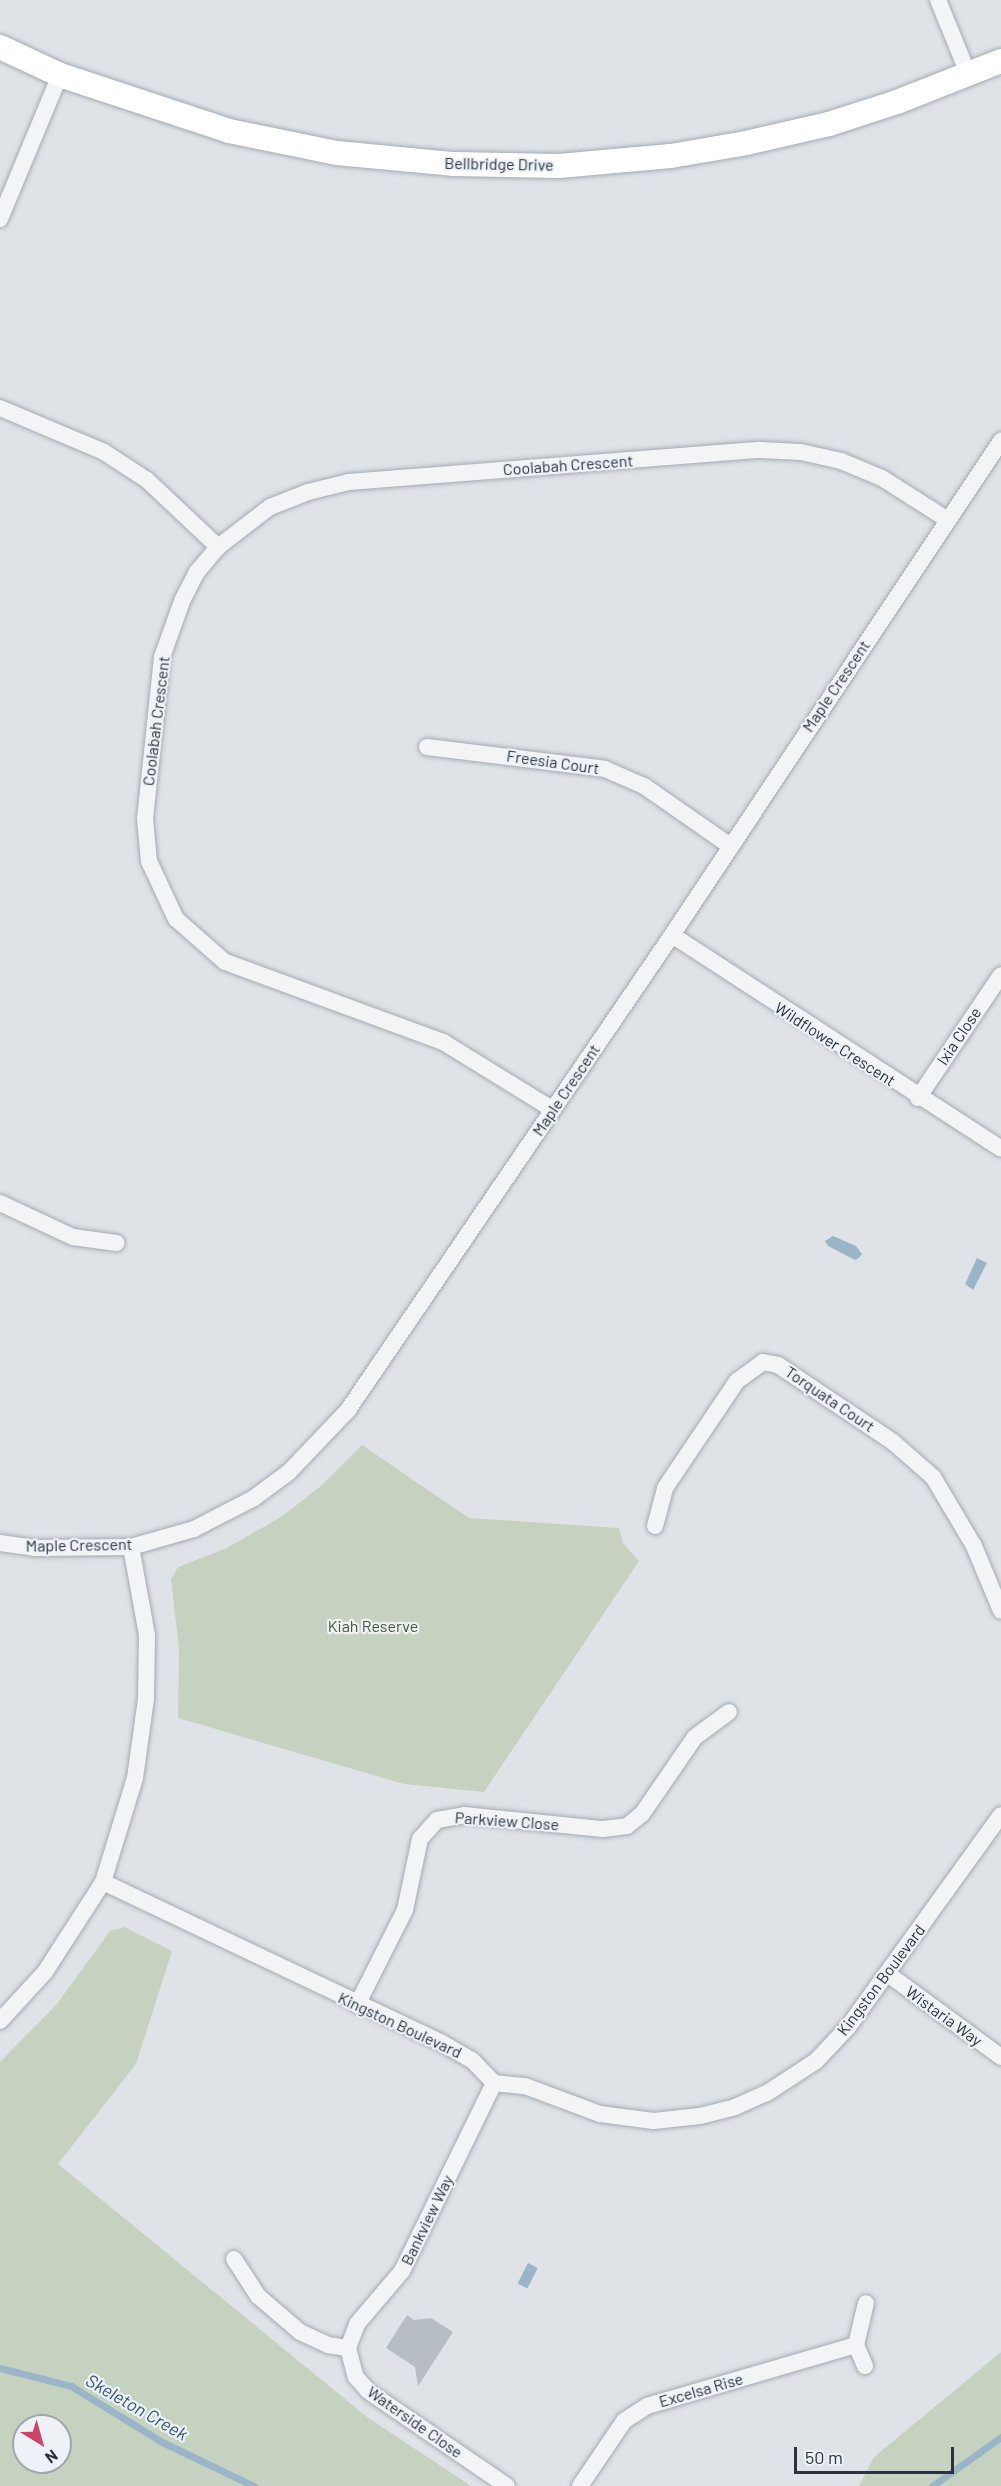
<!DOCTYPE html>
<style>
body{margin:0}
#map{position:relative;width:1001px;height:2486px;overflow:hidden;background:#dfe3e8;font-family:Barlow,sans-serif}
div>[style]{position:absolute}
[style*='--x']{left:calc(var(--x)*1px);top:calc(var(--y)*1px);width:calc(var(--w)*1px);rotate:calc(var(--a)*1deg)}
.green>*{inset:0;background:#c6d2c0}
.water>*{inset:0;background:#9ab5c8;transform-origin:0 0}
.stream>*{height:7px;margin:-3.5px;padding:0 3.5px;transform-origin:3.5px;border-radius:3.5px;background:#9ab5c8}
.building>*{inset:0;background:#b6bdc5}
.roads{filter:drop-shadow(0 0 2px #a4abb2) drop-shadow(0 0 2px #a4abb2)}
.street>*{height:16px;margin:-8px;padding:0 8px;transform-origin:8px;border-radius:8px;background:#f2f4f6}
.secondary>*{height:24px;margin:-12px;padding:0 12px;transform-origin:12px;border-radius:12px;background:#fff}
span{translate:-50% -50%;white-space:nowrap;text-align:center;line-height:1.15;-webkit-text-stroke:4.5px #eef2f6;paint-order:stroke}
.street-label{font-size:16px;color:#28333f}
.park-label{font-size:16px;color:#405a36}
.water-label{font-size:18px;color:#335572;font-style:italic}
.north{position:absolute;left:12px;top:2414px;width:60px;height:60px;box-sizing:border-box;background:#eef2f6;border:2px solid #9fa6ad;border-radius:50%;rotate:143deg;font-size:16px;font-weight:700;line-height:24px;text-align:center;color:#28333f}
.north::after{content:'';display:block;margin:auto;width:21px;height:27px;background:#cc4567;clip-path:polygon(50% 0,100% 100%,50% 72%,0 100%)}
.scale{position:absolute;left:794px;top:2447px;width:160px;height:27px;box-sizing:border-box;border:3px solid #28333f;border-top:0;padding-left:8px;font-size:18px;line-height:21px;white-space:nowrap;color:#28333f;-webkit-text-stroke:4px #eef2f6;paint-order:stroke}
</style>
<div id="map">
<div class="green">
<div style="clip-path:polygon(362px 1445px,469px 1518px,619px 1528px,623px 1543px,639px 1561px,484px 1792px,404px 1784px,178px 1718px,179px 1649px,171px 1579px,178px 1567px,227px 1548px,281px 1517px,321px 1486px)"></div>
<div style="clip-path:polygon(evenodd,124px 1927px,172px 1951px,136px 2064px,58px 2164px,367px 2417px,471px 2486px,0 2486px,0 2062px,56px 2005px,110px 1931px,124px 1927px,24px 2426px,60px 2426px,60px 2462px,24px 2462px,24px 2426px)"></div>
<div style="clip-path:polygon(1001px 2352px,1001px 2486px,859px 2486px,874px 2457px)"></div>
</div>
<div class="water">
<div style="clip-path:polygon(833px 1236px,856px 1246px,862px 1254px,859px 1258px,855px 1260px,828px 1246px,825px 1241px)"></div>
<div style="clip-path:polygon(977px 1258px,987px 1263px,973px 1290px,965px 1284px)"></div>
<div style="left:528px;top:2263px;width:11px;height:23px;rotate:27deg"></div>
</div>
<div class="stream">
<div style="--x:0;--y:2368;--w:73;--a:14.2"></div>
<div style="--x:71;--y:2386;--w:107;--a:31.6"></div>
<div style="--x:162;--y:2442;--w:102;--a:25.6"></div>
<div style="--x:932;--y:2486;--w:85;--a:-35.4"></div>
</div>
<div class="building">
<div style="clip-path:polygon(407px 2315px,414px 2320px,431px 2318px,453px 2332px,418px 2386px,415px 2367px,386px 2348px)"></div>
</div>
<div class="roads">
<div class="street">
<div style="--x:938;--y:0;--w:82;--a:67.8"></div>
<div style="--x:0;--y:219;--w:156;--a:-67.4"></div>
<div style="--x:0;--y:408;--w:113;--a:22.9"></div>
<div style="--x:104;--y:452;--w:51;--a:33.1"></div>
<div style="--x:147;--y:480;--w:98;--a:43.3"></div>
<div style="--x:427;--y:747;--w:179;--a:7"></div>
<div style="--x:605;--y:769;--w:43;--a:23.6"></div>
<div style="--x:644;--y:786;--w:103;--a:34.8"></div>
<div style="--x:672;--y:935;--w:392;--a:33"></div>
<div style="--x:918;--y:1098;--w:148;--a:-56"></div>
<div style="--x:552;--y:1109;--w:128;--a:-148.4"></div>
<div style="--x:443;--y:1042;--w:232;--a:-159.8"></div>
<div style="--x:225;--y:962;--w:65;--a:-138.7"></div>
<div style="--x:176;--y:919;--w:64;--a:-115"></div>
<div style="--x:149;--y:861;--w:42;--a:-95.4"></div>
<div style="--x:145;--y:819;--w:163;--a:-84"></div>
<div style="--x:162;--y:657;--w:59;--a:-70.3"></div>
<div style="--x:182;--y:601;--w:33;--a:-63"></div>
<div style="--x:197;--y:572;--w:33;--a:-50"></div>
<div style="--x:218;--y:547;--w:66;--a:-37.6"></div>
<div style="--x:270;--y:507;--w:41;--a:-21.5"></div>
<div style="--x:308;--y:492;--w:42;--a:-13.7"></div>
<div style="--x:349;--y:482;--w:412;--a:-4.5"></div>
<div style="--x:760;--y:450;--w:41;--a:2.8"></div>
<div style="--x:801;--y:452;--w:41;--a:12.7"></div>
<div style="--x:841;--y:461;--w:44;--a:22.5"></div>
<div style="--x:882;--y:478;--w:78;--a:32.5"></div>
<div style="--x:0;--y:1203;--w:81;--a:25"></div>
<div style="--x:73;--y:1237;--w:44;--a:7.8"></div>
<div style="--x:655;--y:1526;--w:39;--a:-75"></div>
<div style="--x:665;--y:1488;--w:129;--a:-56.1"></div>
<div style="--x:737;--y:1381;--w:32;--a:-36"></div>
<div style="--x:763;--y:1362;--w:15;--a:11"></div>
<div style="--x:778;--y:1365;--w:138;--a:33.8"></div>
<div style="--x:893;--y:1442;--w:53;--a:41.2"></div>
<div style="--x:933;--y:1477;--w:80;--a:59.3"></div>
<div style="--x:974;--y:1546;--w:70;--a:67.4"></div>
<div style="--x:0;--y:1543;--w:35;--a:8"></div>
<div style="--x:35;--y:1548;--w:96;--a:-0.6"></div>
<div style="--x:131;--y:1547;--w:66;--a:-15.9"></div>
<div style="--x:194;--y:1529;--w:68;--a:-27.3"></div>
<div style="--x:254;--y:1498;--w:44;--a:-36.6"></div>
<div style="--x:289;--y:1472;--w:86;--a:-46.4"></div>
<div style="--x:348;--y:1410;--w:575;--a:-55.7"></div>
<div style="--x:672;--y:935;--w:594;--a:-56.34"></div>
<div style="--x:103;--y:1882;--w:375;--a:25.4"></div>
<div style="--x:442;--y:2043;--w:34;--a:30"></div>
<div style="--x:472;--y:2060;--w:32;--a:46"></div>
<div style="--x:494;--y:2083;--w:31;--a:6"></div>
<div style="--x:525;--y:2086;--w:80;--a:20.5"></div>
<div style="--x:600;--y:2114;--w:54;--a:7.4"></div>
<div style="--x:654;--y:2121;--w:46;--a:-6.2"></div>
<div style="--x:700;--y:2116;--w:36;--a:-14"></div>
<div style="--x:735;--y:2107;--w:35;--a:-24"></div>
<div style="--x:767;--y:2093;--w:59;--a:-33.1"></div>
<div style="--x:816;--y:2061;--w:47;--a:-46.7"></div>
<div style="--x:848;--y:2027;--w:261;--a:-54.2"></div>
<div style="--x:888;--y:1974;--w:140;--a:36.3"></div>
<div style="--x:357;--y:2005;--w:106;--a:-63.2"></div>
<div style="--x:405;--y:1910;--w:73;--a:-78.1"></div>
<div style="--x:420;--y:1839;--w:25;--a:-48"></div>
<div style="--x:437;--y:1820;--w:27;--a:-10"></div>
<div style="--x:464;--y:1815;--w:140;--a:5.8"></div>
<div style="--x:603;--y:1829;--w:24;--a:-7"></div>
<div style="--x:627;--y:1826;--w:19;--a:-39"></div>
<div style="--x:642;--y:1814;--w:93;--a:-55.5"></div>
<div style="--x:695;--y:1737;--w:42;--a:-36.3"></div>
<div style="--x:0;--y:2021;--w:67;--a:-47.4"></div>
<div style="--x:45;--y:1972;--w:107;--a:-57.2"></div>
<div style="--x:103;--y:1882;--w:109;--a:-72.9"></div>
<div style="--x:135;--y:1778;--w:80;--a:-82.1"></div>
<div style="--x:146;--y:1699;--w:64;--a:-89.1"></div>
<div style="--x:147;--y:1635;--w:89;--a:-100.3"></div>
<div style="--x:234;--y:2259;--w:44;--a:57"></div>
<div style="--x:258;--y:2296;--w:55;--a:40.6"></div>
<div style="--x:300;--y:2332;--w:31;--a:25"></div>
<div style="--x:328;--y:2345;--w:20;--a:9"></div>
<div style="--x:348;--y:2348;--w:30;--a:75"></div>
<div style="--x:356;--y:2377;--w:18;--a:49"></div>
<div style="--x:368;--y:2391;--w:168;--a:34.4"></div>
<div style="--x:348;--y:2348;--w:26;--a:-69"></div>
<div style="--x:357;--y:2324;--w:70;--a:-49.7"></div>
<div style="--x:402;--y:2271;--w:209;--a:-63.9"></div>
<div style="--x:865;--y:2366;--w:23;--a:-113"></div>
<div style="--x:856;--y:2345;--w:43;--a:-76.6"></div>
<div style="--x:580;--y:2486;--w:78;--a:-55.9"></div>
<div style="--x:624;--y:2421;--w:27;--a:-33"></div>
<div style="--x:647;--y:2406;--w:218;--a:-16.3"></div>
</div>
<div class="secondary">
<div style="--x:0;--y:47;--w:66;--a:25"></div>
<div style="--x:60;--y:75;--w:178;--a:18.3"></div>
<div style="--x:229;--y:131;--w:110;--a:11.5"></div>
<div style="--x:337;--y:153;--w:118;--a:5.4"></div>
<div style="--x:454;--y:164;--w:105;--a:1.1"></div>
<div style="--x:559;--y:166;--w:112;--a:-5.1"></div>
<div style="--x:671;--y:156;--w:76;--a:-9.8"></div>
<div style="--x:746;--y:143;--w:85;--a:-12.9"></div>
<div style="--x:829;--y:124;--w:71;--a:-17.9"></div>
<div style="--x:897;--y:102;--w:112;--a:-21.5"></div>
</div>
</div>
<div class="street-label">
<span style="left:499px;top:164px;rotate:1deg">Bellbridge Drive</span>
<span style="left:568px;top:465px;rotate:-4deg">Coolabah Crescent</span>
<span style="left:836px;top:686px;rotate:-56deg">Maple Crescent</span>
<span style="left:156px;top:721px;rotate:-83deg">Coolabah Crescent</span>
<span style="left:553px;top:762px;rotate:8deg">Freesia Court</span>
<span style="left:959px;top:1036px;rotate:-56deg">Ixia Close</span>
<span style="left:835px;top:1044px;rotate:33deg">Wildflower Crescent</span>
<span style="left:566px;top:1090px;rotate:-56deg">Maple Crescent</span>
<span style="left:830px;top:1399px;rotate:34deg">Torquata Court</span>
<span style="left:79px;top:1545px;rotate:-1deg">Maple Crescent</span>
<span style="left:507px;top:1821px;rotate:4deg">Parkview Close</span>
<span style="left:881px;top:1980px;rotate:-53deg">Kingston Boulevard</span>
<span style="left:944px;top:2016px;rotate:36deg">Wistaria Way</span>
<span style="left:400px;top:2025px;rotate:25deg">Kingston Boulevard</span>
<span style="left:427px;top:2220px;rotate:-64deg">Bankview Way</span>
<span style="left:701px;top:2390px;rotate:-16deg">Excelsa Rise</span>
<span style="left:415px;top:2422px;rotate:35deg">Waterside Close</span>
</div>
<div class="park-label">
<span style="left:373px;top:1626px">Kiah Reserve</span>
</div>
<div class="water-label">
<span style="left:137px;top:2407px;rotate:30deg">Skeleton Creek</span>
</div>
<div class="north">N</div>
<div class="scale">50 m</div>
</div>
